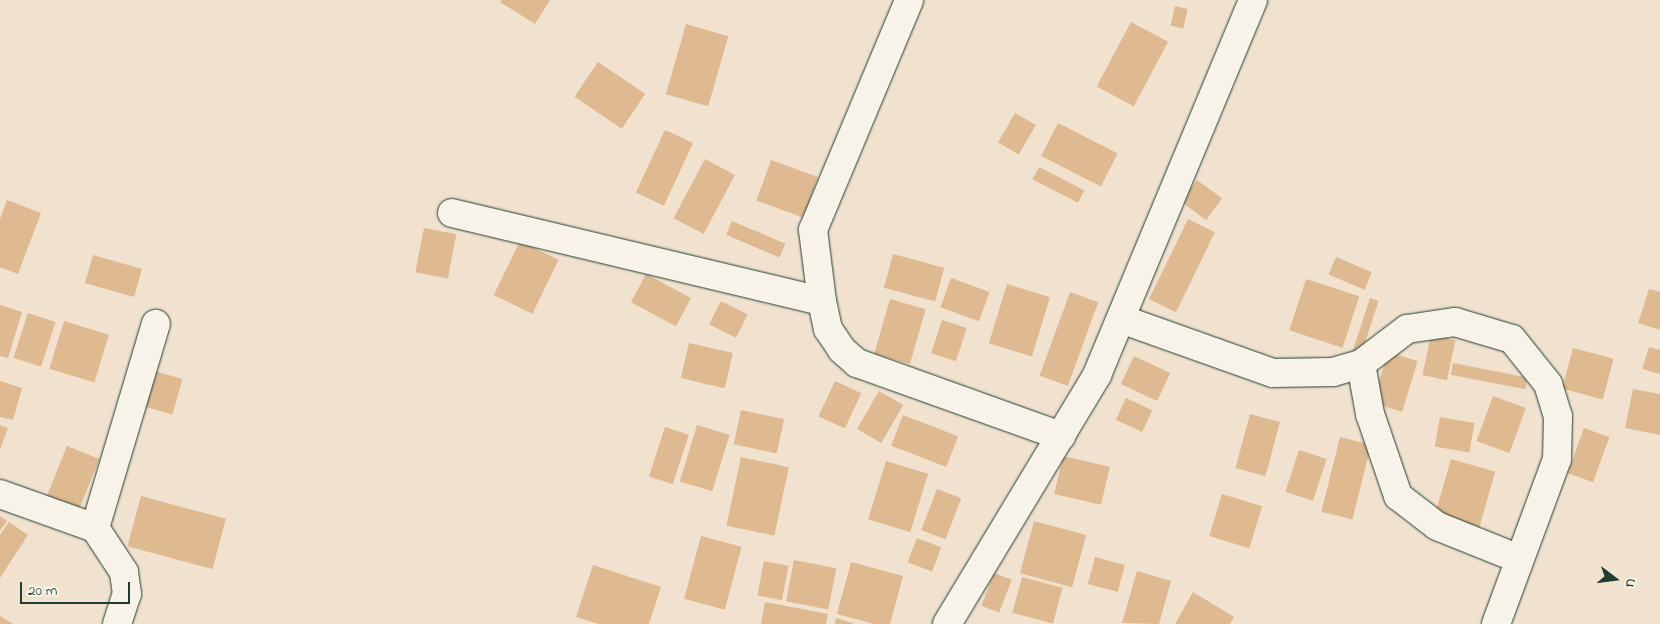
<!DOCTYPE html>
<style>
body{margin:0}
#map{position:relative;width:1660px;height:624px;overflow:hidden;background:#f0e2ce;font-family:"Indie Flower",sans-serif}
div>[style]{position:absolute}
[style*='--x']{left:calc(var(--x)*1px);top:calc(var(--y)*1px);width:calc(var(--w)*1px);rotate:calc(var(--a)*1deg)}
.building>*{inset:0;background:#dfb990;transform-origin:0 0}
.roads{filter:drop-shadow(0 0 1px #1f3d34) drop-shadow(0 0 1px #1f3d34)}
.street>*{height:28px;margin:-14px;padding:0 14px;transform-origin:14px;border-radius:14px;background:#f7f3e8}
span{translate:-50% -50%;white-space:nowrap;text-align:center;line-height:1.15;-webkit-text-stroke:4px #f7f3e8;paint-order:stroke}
.north{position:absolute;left:1590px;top:554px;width:50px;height:50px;-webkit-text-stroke:4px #f7f3e8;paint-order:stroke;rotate:105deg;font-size:14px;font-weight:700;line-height:20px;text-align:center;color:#1f3d34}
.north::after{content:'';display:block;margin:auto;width:18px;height:22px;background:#1f3d34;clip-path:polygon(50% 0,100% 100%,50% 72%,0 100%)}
.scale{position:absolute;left:20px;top:582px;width:110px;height:22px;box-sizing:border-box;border:2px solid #1f3d34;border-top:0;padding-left:6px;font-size:15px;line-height:18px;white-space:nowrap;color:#1f3d34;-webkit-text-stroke:4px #f7f3e8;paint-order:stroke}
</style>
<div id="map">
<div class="building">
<div style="clip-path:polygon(501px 0,550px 0,535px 24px,500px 2px)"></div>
<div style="left:1175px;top:6px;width:13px;height:20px;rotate:13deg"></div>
<div style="left:1131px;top:22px;width:42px;height:73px;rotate:28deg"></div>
<div style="left:686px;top:24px;width:44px;height:73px;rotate:16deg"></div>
<div style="left:598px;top:62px;width:57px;height:42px;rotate:34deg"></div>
<div style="left:1015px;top:113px;width:24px;height:34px;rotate:30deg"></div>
<div style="left:1058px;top:123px;width:67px;height:37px;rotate:27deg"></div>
<div style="left:665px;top:130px;width:31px;height:69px;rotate:25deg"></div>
<div style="left:705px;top:159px;width:34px;height:67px;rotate:28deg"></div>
<div style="left:771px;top:160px;width:50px;height:43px;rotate:20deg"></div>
<div style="left:1039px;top:167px;width:51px;height:14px;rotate:27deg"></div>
<div style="left:1197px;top:180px;width:31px;height:27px;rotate:36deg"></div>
<div style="clip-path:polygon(7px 200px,41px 213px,18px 274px,0 267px,0 219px)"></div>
<div style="left:1188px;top:219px;width:30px;height:89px;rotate:26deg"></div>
<div style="left:732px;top:221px;width:58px;height:15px;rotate:23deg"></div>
<div style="left:424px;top:228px;width:33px;height:45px;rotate:11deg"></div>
<div style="left:520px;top:241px;width:43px;height:60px;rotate:26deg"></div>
<div style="left:893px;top:254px;width:53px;height:35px;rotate:15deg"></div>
<div style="left:93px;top:255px;width:51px;height:29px;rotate:16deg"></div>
<div style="left:1336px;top:257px;width:39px;height:19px;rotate:23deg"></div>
<div style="left:646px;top:274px;width:51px;height:32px;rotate:28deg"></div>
<div style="left:951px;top:278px;width:41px;height:31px;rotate:20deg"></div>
<div style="left:1306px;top:279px;width:56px;height:54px;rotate:18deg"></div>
<div style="left:1007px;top:284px;width:45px;height:62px;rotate:17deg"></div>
<div style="clip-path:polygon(1649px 289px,1660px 292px,1660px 330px,1638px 323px)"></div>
<div style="left:1070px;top:292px;width:30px;height:89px;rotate:20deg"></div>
<div style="left:1370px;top:298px;width:9px;height:57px;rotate:18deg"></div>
<div style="left:890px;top:299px;width:37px;height:57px;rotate:16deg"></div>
<div style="left:721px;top:301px;width:30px;height:26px;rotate:27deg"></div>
<div style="clip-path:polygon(0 305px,22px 312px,8px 358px,0 356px)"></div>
<div style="left:28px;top:313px;width:29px;height:47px;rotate:18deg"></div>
<div style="left:942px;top:320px;width:26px;height:35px;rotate:18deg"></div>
<div style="left:64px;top:321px;width:47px;height:50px;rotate:17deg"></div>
<div style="left:1431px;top:335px;width:25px;height:41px;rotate:12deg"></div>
<div style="left:689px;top:343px;width:45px;height:36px;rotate:13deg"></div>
<div style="clip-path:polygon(1649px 347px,1660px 350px,1660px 374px,1642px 369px)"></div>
<div style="left:1573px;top:348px;width:42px;height:42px;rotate:15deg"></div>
<div style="left:1388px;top:352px;width:31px;height:53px;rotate:17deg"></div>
<div style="left:1134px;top:356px;width:40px;height:31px;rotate:25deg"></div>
<div style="left:1453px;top:363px;width:76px;height:12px;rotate:11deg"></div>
<div style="left:144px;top:368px;width:40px;height:37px;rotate:16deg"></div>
<div style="clip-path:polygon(0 381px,22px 388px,13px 420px,0 417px)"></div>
<div style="left:835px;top:381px;width:29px;height:39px;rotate:25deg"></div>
<div style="clip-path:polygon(1633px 389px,1660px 394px,1660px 435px,1625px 428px)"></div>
<div style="left:879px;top:391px;width:28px;height:44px;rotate:30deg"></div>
<div style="left:1493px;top:396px;width:35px;height:48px;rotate:20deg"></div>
<div style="left:1126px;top:398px;width:29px;height:24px;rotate:25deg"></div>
<div style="left:741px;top:410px;width:44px;height:35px;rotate:12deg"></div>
<div style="left:1250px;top:414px;width:31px;height:56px;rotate:15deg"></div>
<div style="left:903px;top:415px;width:59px;height:33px;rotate:21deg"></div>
<div style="left:1440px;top:417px;width:35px;height:30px;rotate:10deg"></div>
<div style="clip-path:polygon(0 425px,8px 428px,0 450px)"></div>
<div style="left:697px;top:425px;width:34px;height:59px;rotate:17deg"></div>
<div style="left:665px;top:427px;width:25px;height:52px;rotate:18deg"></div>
<div style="left:1584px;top:428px;width:27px;height:48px;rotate:20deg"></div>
<div style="left:1340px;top:437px;width:32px;height:77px;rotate:14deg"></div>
<div style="left:67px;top:446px;width:35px;height:54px;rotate:22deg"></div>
<div style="left:1299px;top:450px;width:29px;height:44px;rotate:18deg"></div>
<div style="left:1063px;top:456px;width:48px;height:39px;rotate:13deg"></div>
<div style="left:741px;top:457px;width:49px;height:70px;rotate:12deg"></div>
<div style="left:1451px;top:459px;width:46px;height:61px;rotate:16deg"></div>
<div style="left:886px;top:461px;width:44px;height:61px;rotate:17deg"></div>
<div style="left:937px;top:489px;width:26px;height:44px;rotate:21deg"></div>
<div style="left:1222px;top:494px;width:42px;height:44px;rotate:17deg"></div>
<div style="left:141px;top:496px;width:88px;height:52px;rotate:15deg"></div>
<div style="clip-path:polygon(0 516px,7px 521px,0 531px)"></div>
<div style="left:1034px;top:521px;width:54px;height:54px;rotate:15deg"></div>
<div style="clip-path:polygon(9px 522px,28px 535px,0 578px,0 535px)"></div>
<div style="left:701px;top:536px;width:42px;height:65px;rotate:15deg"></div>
<div style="left:917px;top:538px;width:26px;height:26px;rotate:21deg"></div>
<div style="left:1095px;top:557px;width:31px;height:28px;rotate:15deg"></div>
<div style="left:794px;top:560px;width:43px;height:42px;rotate:11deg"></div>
<div style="left:764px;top:561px;width:25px;height:35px;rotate:11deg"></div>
<div style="clip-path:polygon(851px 562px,903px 576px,890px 624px,874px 624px,837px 614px)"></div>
<div style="clip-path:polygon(593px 565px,661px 587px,649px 624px,599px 624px,576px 617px)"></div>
<div style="clip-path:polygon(1137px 571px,1171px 581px,1159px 624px,1122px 623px)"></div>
<div style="left:994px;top:573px;width:19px;height:35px;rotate:21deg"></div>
<div style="left:1022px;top:577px;width:42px;height:37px;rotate:15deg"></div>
<div style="clip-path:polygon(1193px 592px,1234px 617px,1230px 624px,1175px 624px)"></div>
<div style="clip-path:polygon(765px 602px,828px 614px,826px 624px,761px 624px)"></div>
<div style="clip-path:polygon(0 616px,13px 624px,0 624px)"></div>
<div style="clip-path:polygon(836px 618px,855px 624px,835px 624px)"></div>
</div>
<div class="roads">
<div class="street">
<div style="--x:452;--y:213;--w:380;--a:13.4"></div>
<div style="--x:822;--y:301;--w:72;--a:-97.2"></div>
<div style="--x:813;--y:230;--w:249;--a:-67.3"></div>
<div style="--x:822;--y:301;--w:29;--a:78"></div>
<div style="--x:828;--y:329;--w:25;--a:56"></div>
<div style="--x:842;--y:350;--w:20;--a:41"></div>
<div style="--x:857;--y:363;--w:217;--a:19.7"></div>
<div style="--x:1121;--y:319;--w:161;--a:19.6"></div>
<div style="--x:1273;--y:373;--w:60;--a:-1"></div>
<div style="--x:1333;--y:372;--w:29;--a:-16"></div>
<div style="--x:1361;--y:364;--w:58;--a:-37.3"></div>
<div style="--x:1407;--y:329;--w:49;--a:-8.3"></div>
<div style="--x:1455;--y:322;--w:59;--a:16.6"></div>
<div style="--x:1512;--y:339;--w:58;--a:51.3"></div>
<div style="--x:1548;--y:384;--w:34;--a:73"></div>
<div style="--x:1558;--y:416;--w:43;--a:91.3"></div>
<div style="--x:1557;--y:459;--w:176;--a:110.3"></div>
<div style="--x:1361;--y:364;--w:51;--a:79.8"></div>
<div style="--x:1370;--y:414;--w:87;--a:71.1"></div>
<div style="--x:1398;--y:496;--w:49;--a:37.6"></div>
<div style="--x:1437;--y:526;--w:88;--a:21.9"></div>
<div style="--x:0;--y:494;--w:101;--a:19.7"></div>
<div style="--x:117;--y:624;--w:32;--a:-72"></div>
<div style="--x:127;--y:594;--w:22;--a:-98"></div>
<div style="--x:124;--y:572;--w:53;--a:-123.4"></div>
<div style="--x:95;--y:528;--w:213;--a:-73.4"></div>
<div style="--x:947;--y:624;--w:291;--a:-58.9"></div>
<div style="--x:1097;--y:375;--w:406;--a:-67.4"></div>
</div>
</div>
<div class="north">U</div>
<div class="scale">20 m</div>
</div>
